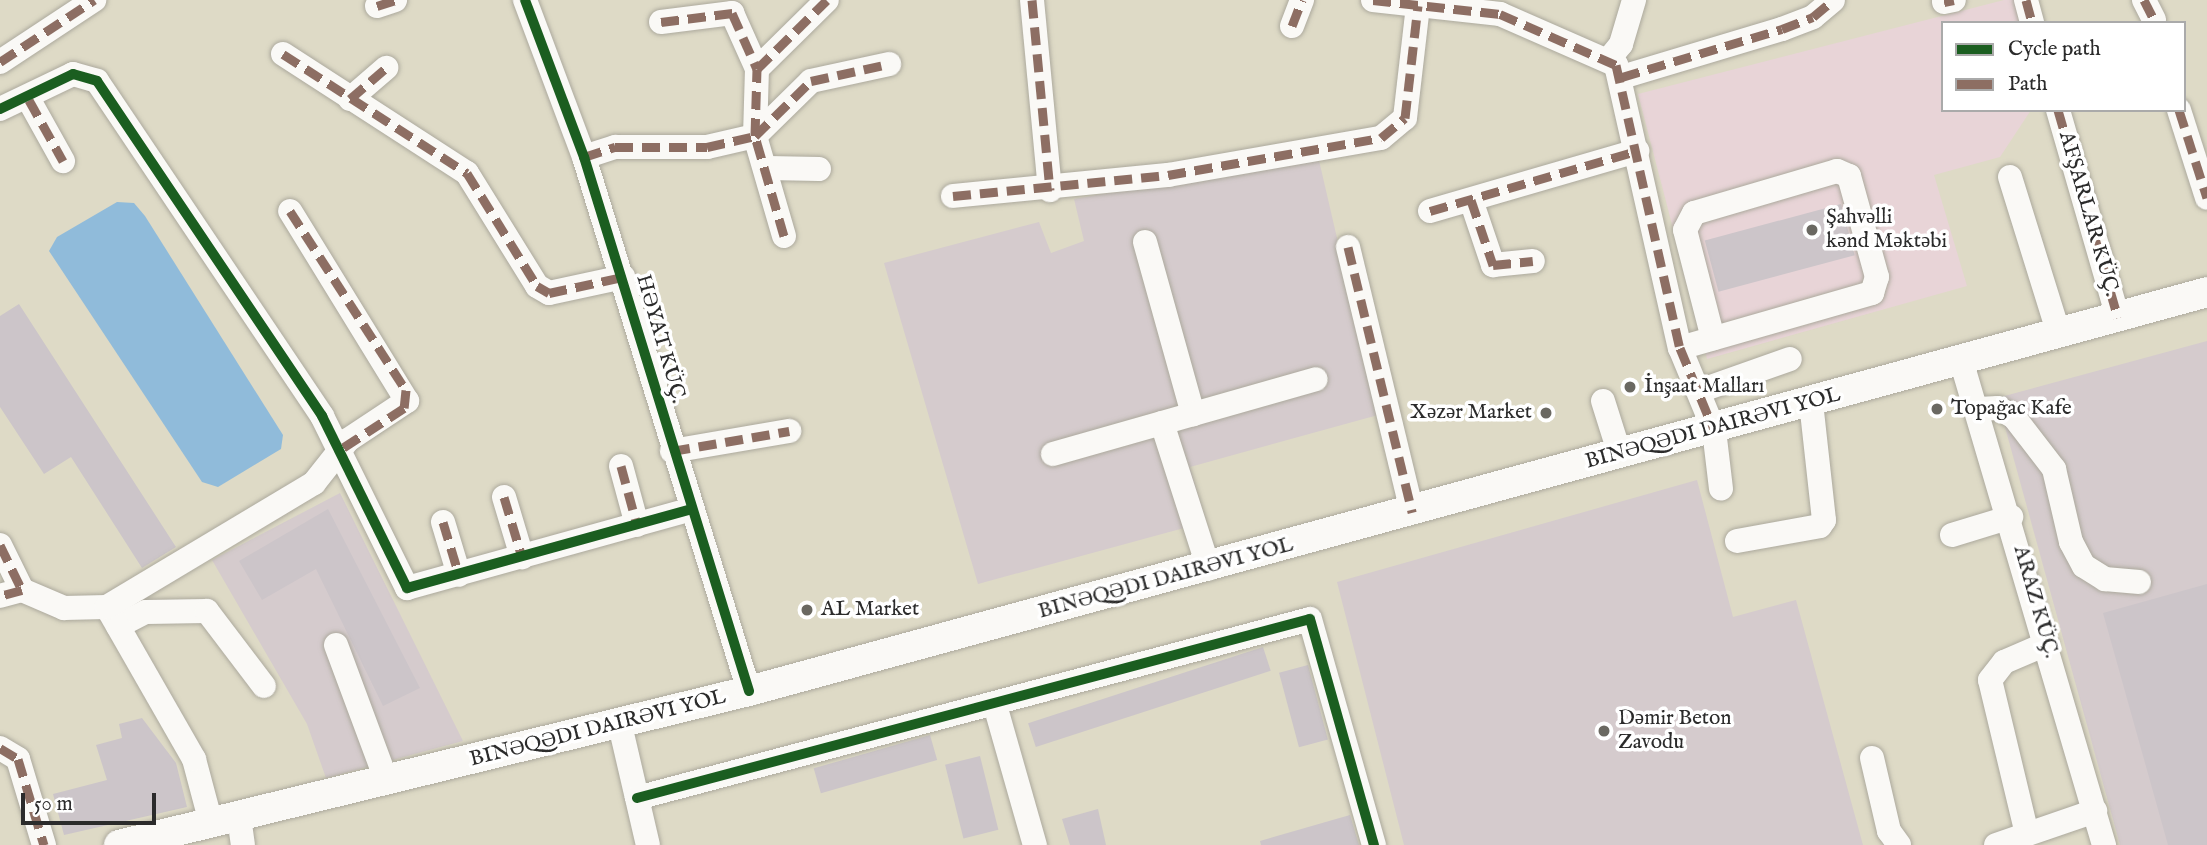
<!DOCTYPE html>
<meta charset="utf-8">
<style>
body{margin:0}
#map{position:relative;width:2207px;height:845px;overflow:hidden;background:#dedac6;font-family:"IM FELL English",serif}
div>[style]{position:absolute}
[style*='--x']{left:calc(var(--x)*1px);top:calc(var(--y)*1px);width:calc(var(--w)*1px);rotate:calc(var(--a)*1deg)}
.built>*{inset:0;background:#e8d4d7}
.industrial>*{inset:0;background:#d5cbcd}
.water>*{inset:0;background:#90bbda}
.building>*{inset:0;background:#ccc5c9;transform-origin:0 0}
.roads{filter:drop-shadow(0 0 2px #aca99d) drop-shadow(0 0 2px #aca99d)}
.minor>*{height:24px;margin:-12px;padding:0 12px;transform-origin:12px;border-radius:12px;background:#faf9f6}
.major>*{height:30px;margin:-15px;padding:0 15px;transform-origin:15px;border-radius:15px;background:#faf9f6}
.quiet>*{height:9px;margin-top:-4.5px;transform-origin:0;background:repeating-linear-gradient(90deg,#8d6e63 0 18px,transparent 0 27px)}
.cycleway>*{height:10px;margin:-5px;padding:0 5px;transform-origin:5px;border-radius:5px;background:#1b5e20}
.dots>*{width:19px;height:19px;translate:-50% -50%;box-sizing:border-box;border:4px solid #fff;border-radius:50%}
span{translate:-50% -50%;white-space:nowrap;text-align:center;line-height:1.15;-webkit-text-stroke:7px #fff;paint-order:stroke}
.street-label{font-size:21px;color:#2b2b2b}
.poi-label{font-size:21px;color:#2b2b2b}
.left{translate:0 -50%;text-align:left}
.right{translate:-100% -50%;text-align:right}
.legend{position:absolute;left:1941px;top:21px;width:245px;height:91px;box-sizing:border-box;background:#fff;border:2px solid #aaa;margin:0;padding:9px 12px;list-style:none;font-size:21px;color:#2b2b2b}
.legend li{display:flex;align-items:center;gap:14px;height:35px}
.legend b{width:35px;border:2px solid #aaa}
.scale{position:absolute;left:21px;top:793px;width:135px;height:32px;box-sizing:border-box;border:4px solid #2b2b2b;border-top:0;padding-left:9px;font-size:21px;line-height:24px;white-space:nowrap;color:#2b2b2b;-webkit-text-stroke:5px #fff;paint-order:stroke}
</style>
<div id="map">
<div class="built">
<div style="clip-path:polygon(2004px 0,2016px 0,2021px 23px,1943px 23px,1943px 110px,2031px 110px,2000px 157px,1934px 175px,1967px 286px,1707px 359px,1638px 94px)"></div>
</div>
<div class="industrial">
<div style="clip-path:polygon(1318px 156px,1378px 415px,1190px 467px,1206px 522px,978px 584px,884px 263px,1039px 222px,1051px 253px,1084px 241px,1074px 199px)"></div>
<div style="clip-path:polygon(2207px 341px,2207px 845px,2120px 845px,1997px 398px)"></div>
<div style="clip-path:polygon(1697px 480px,1733px 617px,1796px 600px,1863px 845px,1404px 845px,1337px 582px)"></div>
<div style="clip-path:polygon(340px 493px,463px 741px,326px 778px,307px 724px,212px 560px)"></div>
</div>
<div class="water">
<div style="clip-path:polygon(117px 202px,134px 203px,145px 216px,283px 435px,281px 449px,218px 487px,202px 482px,49px 251px,57px 237px)"></div>
</div>
<div class="building">
<div style="left:1841px;top:204px;width:53px;height:141px;rotate:75deg"></div>
<div style="clip-path:polygon(19px 304px,176px 547px,142px 568px,71px 457px,44px 474px,0 407px,0 316px)"></div>
<div style="clip-path:polygon(328px 509px,420px 688px,383px 706px,316px 569px,262px 600px,239px 561px)"></div>
<div style="clip-path:polygon(2207px 584px,2207px 845px,2168px 845px,2103px 613px)"></div>
<div style="left:1263px;top:647px;width:25px;height:247px;rotate:72deg"></div>
<div style="left:1308px;top:665px;width:77px;height:30px;rotate:75deg"></div>
<div style="clip-path:polygon(142px 718px,176px 763px,187px 807px,64px 835px,53px 794px,107px 780px,96px 745px,122px 738px,119px 724px)"></div>
<div style="left:930px;top:735px;width:26px;height:121px;rotate:74deg"></div>
<div style="left:980px;top:756px;width:76px;height:36px;rotate:76deg"></div>
<div style="clip-path:polygon(1098px 809px,1106px 845px,1070px 845px,1062px 819px)"></div>
<div style="clip-path:polygon(1350px 815px,1359px 845px,1261px 845px,1260px 841px)"></div>
</div>
<div class="roads">
<div class="minor">
<div style="--x:525;--y:0;--w:168;--a:69.4"></div>
<div style="--x:584;--y:157;--w:559;--a:72.83"></div>
<div style="--x:1032;--y:0;--w:191;--a:84.6"></div>
<div style="--x:1373;--y:0;--w:128;--a:6.3"></div>
<div style="--x:1500;--y:14;--w:127;--a:23.7"></div>
<div style="--x:1616;--y:65;--w:290;--a:77.3"></div>
<div style="--x:1680;--y:348;--w:89;--a:67.5"></div>
<div style="--x:1714;--y:430;--w:59;--a:83.2"></div>
<div style="--x:2026;--y:0;--w:24;--a:75"></div>
<div style="--x:2144;--y:0;--w:22;--a:63"></div>
<div style="--x:1944;--y:2;--w:10;--a:-11"></div>
<div style="--x:377;--y:6;--w:19;--a:-18"></div>
<div style="--x:661;--y:22;--w:72;--a:-7.2"></div>
<div style="--x:732;--y:13;--w:61;--a:65.9"></div>
<div style="--x:1292;--y:26;--w:28;--a:-69"></div>
<div style="--x:283;--y:54;--w:219;--a:32.9"></div>
<div style="--x:467;--y:173;--w:133;--a:58.2"></div>
<div style="--x:537;--y:286;--w:14;--a:30"></div>
<div style="--x:549;--y:293;--w:76;--a:-12.2"></div>
<div style="--x:1609;--y:59;--w:19;--a:-51"></div>
<div style="--x:1621;--y:44;--w:46;--a:-73.5"></div>
<div style="--x:0;--y:62;--w:113;--a:-33.4"></div>
<div style="--x:1622;--y:77;--w:167;--a:-16.7"></div>
<div style="--x:1782;--y:29;--w:33;--a:-21"></div>
<div style="--x:1813;--y:17;--w:26;--a:-40"></div>
<div style="--x:350;--y:99;--w:48;--a:-40.7"></div>
<div style="--x:29;--y:100;--w:70;--a:60.9"></div>
<div style="--x:0;--y:109;--w:81;--a:-25.6"></div>
<div style="--x:73;--y:74;--w:25;--a:16"></div>
<div style="--x:97;--y:81;--w:404;--a:56.1"></div>
<div style="--x:322;--y:416;--w:192;--a:63.7"></div>
<div style="--x:407;--y:588;--w:293;--a:-15.5"></div>
<div style="--x:2058;--y:110;--w:216;--a:73.9"></div>
<div style="--x:2179;--y:110;--w:92;--a:72.3"></div>
<div style="--x:584;--y:157;--w:33;--a:-18"></div>
<div style="--x:615;--y:147;--w:92;--a:0"></div>
<div style="--x:707;--y:147;--w:49;--a:-12.9"></div>
<div style="--x:755;--y:136;--w:67;--a:-88.3"></div>
<div style="--x:757;--y:69;--w:98;--a:-44.6"></div>
<div style="--x:768;--y:168;--w:51;--a:1.1"></div>
<div style="--x:2010;--y:177;--w:164;--a:72.7"></div>
<div style="--x:953;--y:196;--w:216;--a:-5.6"></div>
<div style="--x:1168;--y:175;--w:216;--a:-9.9"></div>
<div style="--x:1381;--y:138;--w:31;--a:-40"></div>
<div style="--x:1405;--y:118;--w:113;--a:-83.4"></div>
<div style="--x:1471;--y:200;--w:69;--a:71.3"></div>
<div style="--x:1493;--y:265;--w:40;--a:-5.7"></div>
<div style="--x:1430;--y:211;--w:216;--a:-16.2"></div>
<div style="--x:784;--y:236;--w:104;--a:-106.2"></div>
<div style="--x:755;--y:136;--w:78;--a:-44.5"></div>
<div style="--x:811;--y:81;--w:80;--a:-12.3"></div>
<div style="--x:1145;--y:242;--w:179;--a:74.4"></div>
<div style="--x:1348;--y:247;--w:273;--a:76.4"></div>
<div style="--x:1680;--y:348;--w:200;--a:-16"></div>
<div style="--x:1872;--y:293;--w:17;--a:-73"></div>
<div style="--x:1877;--y:277;--w:105;--a:-105.5"></div>
<div style="--x:1849;--y:176;--w:13;--a:-157"></div>
<div style="--x:1837;--y:171;--w:149;--a:163.6"></div>
<div style="--x:1694;--y:213;--w:19;--a:118"></div>
<div style="--x:1685;--y:230;--w:112;--a:75.5"></div>
<div style="--x:1961;--y:360;--w:506;--a:73.57"></div>
<div style="--x:1702;--y:390;--w:93;--a:-19.4"></div>
<div style="--x:1603;--y:401;--w:57;--a:72.5"></div>
<div style="--x:1978;--y:409;--w:20;--a:-3"></div>
<div style="--x:1998;--y:408;--w:18;--a:29"></div>
<div style="--x:2014;--y:417;--w:66;--a:52.4"></div>
<div style="--x:2054;--y:469;--w:75;--a:76.9"></div>
<div style="--x:2071;--y:542;--w:27;--a:62"></div>
<div style="--x:2084;--y:566;--w:25;--a:32"></div>
<div style="--x:2105;--y:579;--w:34;--a:5"></div>
<div style="--x:1162;--y:423;--w:153;--a:72.2"></div>
<div style="--x:672;--y:451;--w:119;--a:-9.7"></div>
<div style="--x:1053;--y:454;--w:273;--a:-15.9"></div>
<div style="--x:621;--y:466;--w:61;--a:74.8"></div>
<div style="--x:504;--y:497;--w:63;--a:73.3"></div>
<div style="--x:443;--y:522;--w:55;--a:73.2"></div>
<div style="--x:1952;--y:535;--w:62;--a:-17"></div>
<div style="--x:1737;--y:541;--w:84;--a:-10.2"></div>
<div style="--x:1820;--y:526;--w:7;--a:-56"></div>
<div style="--x:1824;--y:520;--w:118;--a:-96.3"></div>
<div style="--x:0;--y:545;--w:50;--a:63.9"></div>
<div style="--x:22;--y:590;--w:23;--a:165"></div>
<div style="--x:22;--y:590;--w:46;--a:23.2"></div>
<div style="--x:64;--y:608;--w:43;--a:-1.3"></div>
<div style="--x:118;--y:626;--w:31;--a:-27"></div>
<div style="--x:146;--y:612;--w:61;--a:-0.9"></div>
<div style="--x:207;--y:611;--w:94;--a:52.8"></div>
<div style="--x:336;--y:645;--w:146;--a:69.6"></div>
<div style="--x:995;--y:705;--w:146;--a:74.1"></div>
<div style="--x:620;--y:725;--w:123;--a:76.9"></div>
<div style="--x:0;--y:748;--w:21;--a:31"></div>
<div style="--x:18;--y:759;--w:90;--a:73.2"></div>
<div style="--x:1872;--y:758;--w:75;--a:76.9"></div>
<div style="--x:1889;--y:831;--w:17;--a:54"></div>
<div style="--x:637;--y:798;--w:696;--a:-14.89"></div>
<div style="--x:1310;--y:619;--w:235;--a:74.2"></div>
<div style="--x:239;--y:817;--w:28;--a:82"></div>
<div style="--x:211;--y:823;--w:66;--a:-104.9"></div>
<div style="--x:194;--y:759;--w:175;--a:-119.8"></div>
<div style="--x:107;--y:607;--w:241;--a:-30.9"></div>
<div style="--x:314;--y:483;--w:55;--a:-51.7"></div>
<div style="--x:348;--y:440;--w:71;--a:-33.5"></div>
<div style="--x:407;--y:401;--w:223;--a:-121.6"></div>
<div style="--x:2027;--y:834;--w:158;--a:-103.5"></div>
<div style="--x:1990;--y:680;--w:23;--a:-52"></div>
<div style="--x:2004;--y:662;--w:46;--a:-23.2"></div>
<div style="--x:1996;--y:845;--w:105;--a:-19"></div>
</div>
<div class="major">
<div style="--x:119;--y:845;--w:649;--a:-13.74"></div>
<div style="--x:749;--y:691;--w:1512;--a:-15.3"></div>
</div>
</div>
<div class="quiet">
<div style="--x:1032;--y:0;--w:191;--a:84.6"></div>
<div style="--x:1373;--y:0;--w:128;--a:6.3"></div>
<div style="--x:1500;--y:14;--w:127;--a:23.7"></div>
<div style="--x:1616;--y:65;--w:290;--a:77.3"></div>
<div style="--x:1680;--y:348;--w:89;--a:67.5"></div>
<div style="--x:2026;--y:0;--w:24;--a:75"></div>
<div style="--x:2144;--y:0;--w:22;--a:63"></div>
<div style="--x:1944;--y:2;--w:10;--a:-11"></div>
<div style="--x:377;--y:6;--w:19;--a:-18"></div>
<div style="--x:661;--y:22;--w:72;--a:-7.2"></div>
<div style="--x:732;--y:13;--w:61;--a:65.9"></div>
<div style="--x:1292;--y:26;--w:28;--a:-69"></div>
<div style="--x:283;--y:54;--w:219;--a:32.9"></div>
<div style="--x:467;--y:173;--w:133;--a:58.2"></div>
<div style="--x:537;--y:286;--w:14;--a:30"></div>
<div style="--x:549;--y:293;--w:76;--a:-12.2"></div>
<div style="--x:0;--y:62;--w:113;--a:-33.4"></div>
<div style="--x:1622;--y:77;--w:167;--a:-16.7"></div>
<div style="--x:1782;--y:29;--w:33;--a:-21"></div>
<div style="--x:1813;--y:17;--w:26;--a:-40"></div>
<div style="--x:350;--y:99;--w:48;--a:-40.7"></div>
<div style="--x:29;--y:100;--w:70;--a:60.9"></div>
<div style="--x:2058;--y:110;--w:216;--a:73.9"></div>
<div style="--x:2179;--y:110;--w:92;--a:72.3"></div>
<div style="--x:584;--y:157;--w:33;--a:-18"></div>
<div style="--x:615;--y:147;--w:92;--a:0"></div>
<div style="--x:707;--y:147;--w:49;--a:-12.9"></div>
<div style="--x:755;--y:136;--w:67;--a:-88.3"></div>
<div style="--x:757;--y:69;--w:98;--a:-44.6"></div>
<div style="--x:953;--y:196;--w:216;--a:-5.6"></div>
<div style="--x:1168;--y:175;--w:216;--a:-9.9"></div>
<div style="--x:1381;--y:138;--w:31;--a:-40"></div>
<div style="--x:1405;--y:118;--w:113;--a:-83.4"></div>
<div style="--x:1471;--y:200;--w:69;--a:71.3"></div>
<div style="--x:1493;--y:265;--w:40;--a:-5.7"></div>
<div style="--x:290;--y:211;--w:213;--a:57.1"></div>
<div style="--x:406;--y:390;--w:18;--a:96"></div>
<div style="--x:404;--y:408;--w:79;--a:146.9"></div>
<div style="--x:1430;--y:211;--w:216;--a:-16.2"></div>
<div style="--x:784;--y:236;--w:104;--a:-106.2"></div>
<div style="--x:755;--y:136;--w:78;--a:-44.5"></div>
<div style="--x:811;--y:81;--w:80;--a:-12.3"></div>
<div style="--x:1348;--y:247;--w:273;--a:76.4"></div>
<div style="--x:672;--y:451;--w:119;--a:-9.7"></div>
<div style="--x:621;--y:466;--w:61;--a:74.8"></div>
<div style="--x:504;--y:497;--w:63;--a:73.3"></div>
<div style="--x:443;--y:522;--w:55;--a:73.2"></div>
<div style="--x:0;--y:545;--w:50;--a:63.9"></div>
<div style="--x:22;--y:590;--w:23;--a:165"></div>
<div style="--x:0;--y:748;--w:21;--a:31"></div>
<div style="--x:18;--y:759;--w:90;--a:73.2"></div>
</div>
<div class="cycleway">
<div style="--x:525;--y:0;--w:168;--a:69.4"></div>
<div style="--x:584;--y:157;--w:559;--a:72.83"></div>
<div style="--x:0;--y:109;--w:81;--a:-25.6"></div>
<div style="--x:73;--y:74;--w:25;--a:16"></div>
<div style="--x:97;--y:81;--w:404;--a:56.1"></div>
<div style="--x:322;--y:416;--w:192;--a:63.7"></div>
<div style="--x:407;--y:588;--w:293;--a:-15.5"></div>
<div style="--x:637;--y:798;--w:696;--a:-14.89"></div>
<div style="--x:1310;--y:619;--w:235;--a:74.2"></div>
</div>
<div class="dots">
<div style="left:1812px;top:230px;background:#6a6861"></div>
<div style="left:1630px;top:387px;background:#6a6861"></div>
<div style="left:1937px;top:409px;background:#6a6861"></div>
<div style="left:1546px;top:413px;background:#6a6861"></div>
<div style="left:807px;top:610px;background:#6a6861"></div>
<div style="left:1604px;top:731px;background:#6a6861"></div>
</div>
<div class="street-label">
<span style="left:2088px;top:214px;rotate:74deg">AFŞARLAR KÜÇ.</span>
<span style="left:660px;top:339px;rotate:74deg">HƏYAT KÜÇ.</span>
<span style="left:1713px;top:429px;rotate:-15deg">BINƏQƏDI DAIRƏVI YOL</span>
<span style="left:1166px;top:579px;rotate:-15deg">BINƏQƏDI DAIRƏVI YOL</span>
<span style="left:2035px;top:602px;rotate:74deg">ARAZ KÜÇ.</span>
<span style="left:598px;top:729px;rotate:-14deg">BINƏQƏDI DAIRƏVI YOL</span>
</div>
<div class="poi-label">
<span class="left" style="left:1826px;top:230px">Şahvəlli<br>kənd Məktəbi</span>
<span class="left" style="left:1644px;top:387px">İnşaat Malları</span>
<span class="left" style="left:1951px;top:409px">Topağac Kafe</span>
<span class="right" style="left:1532px;top:413px">Xəzər Market</span>
<span class="left" style="left:821px;top:610px">AL Market</span>
<span class="left" style="left:1618px;top:731px">Dəmir Beton<br>Zavodu</span>
</div>
<ul class="legend">
<li><b style="height:9px;background:#1b5e20"></b>Cycle path</li>
<li><b style="height:9px;background:#8d6e63"></b>Path</li>
</ul>
<div class="scale">50 m</div>
</div>
